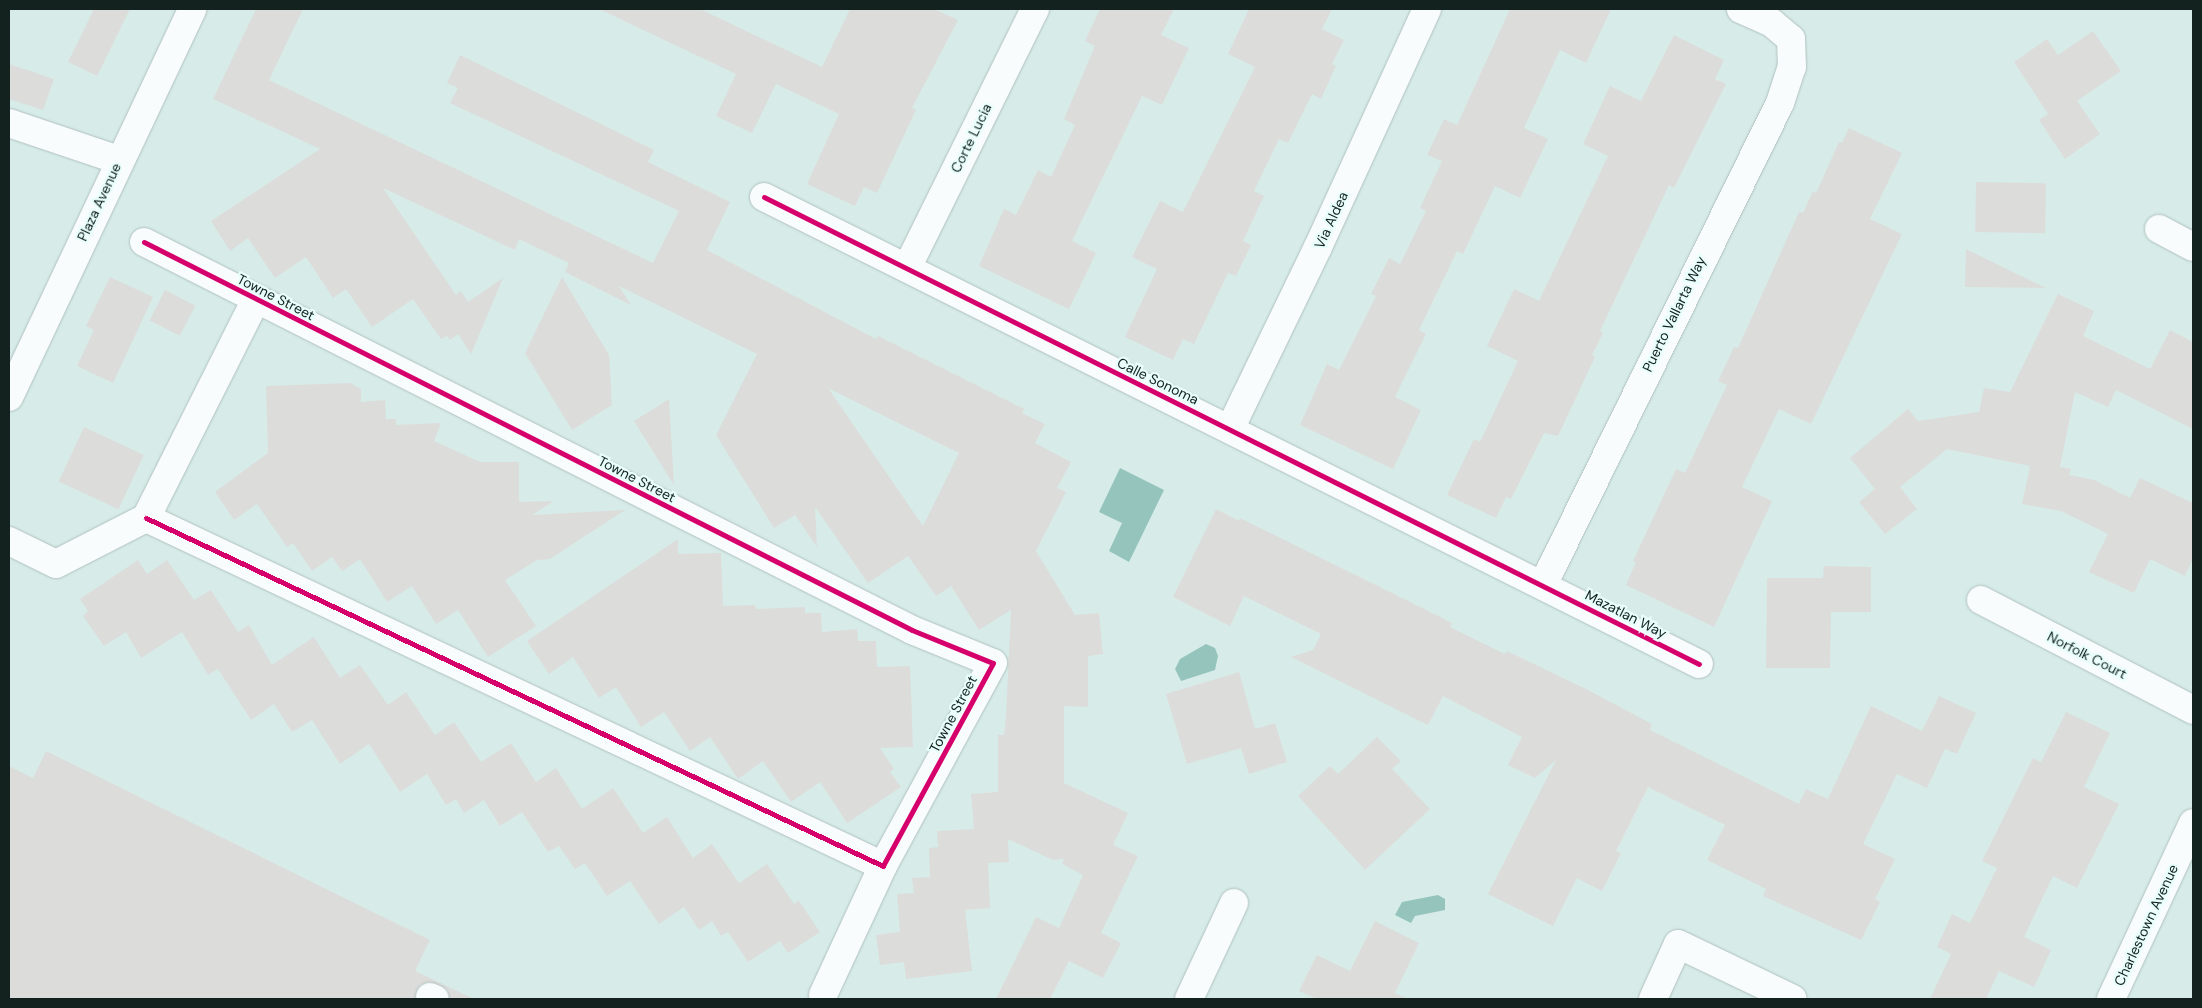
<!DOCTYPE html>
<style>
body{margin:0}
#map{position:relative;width:2202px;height:1008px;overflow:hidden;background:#d7ece8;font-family:"DM Sans",sans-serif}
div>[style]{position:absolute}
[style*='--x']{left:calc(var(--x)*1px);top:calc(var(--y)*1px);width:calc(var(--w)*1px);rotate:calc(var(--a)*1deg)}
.water>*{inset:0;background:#95c4bd}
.building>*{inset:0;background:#dcdcdb;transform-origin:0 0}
.roads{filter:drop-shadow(0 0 1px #b0c1be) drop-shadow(0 0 1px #b0c1be)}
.minor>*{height:28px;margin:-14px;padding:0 14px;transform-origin:14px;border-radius:14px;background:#f9fcfc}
.cycleway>*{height:5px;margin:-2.5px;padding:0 2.5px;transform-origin:2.5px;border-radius:2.5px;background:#d6006c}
span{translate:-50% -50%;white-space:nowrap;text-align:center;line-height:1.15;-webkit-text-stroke:4.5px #e8fefa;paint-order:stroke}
.street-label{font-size:14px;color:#13211f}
.frame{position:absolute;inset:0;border:10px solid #13211f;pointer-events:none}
</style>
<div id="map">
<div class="water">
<div style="clip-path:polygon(1120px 468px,1164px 490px,1129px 562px,1109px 551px,1122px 523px,1099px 512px)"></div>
<div style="clip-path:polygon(1206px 644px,1215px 648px,1218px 656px,1215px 670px,1181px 681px,1175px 669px,1180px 659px)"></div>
<div style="clip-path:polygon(1438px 895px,1445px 899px,1445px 910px,1415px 916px,1411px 923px,1395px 915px,1402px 902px)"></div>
</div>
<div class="building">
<div style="clip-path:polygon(94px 9px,130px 9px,97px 76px,68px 62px)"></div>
<div style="clip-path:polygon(evenodd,256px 9px,303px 9px,269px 80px,653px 263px,679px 211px,450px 103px,458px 88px,447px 83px,460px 55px,654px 150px,648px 162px,730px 202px,707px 250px,876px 339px,878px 336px,1024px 409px,1022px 413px,1045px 424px,1035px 443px,1071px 462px,1057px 488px,1066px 492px,1036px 551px,1075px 615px,1099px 613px,1103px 654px,1088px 656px,1088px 707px,1064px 706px,1064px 783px,1128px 813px,1113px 845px,1138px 856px,1101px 933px,1121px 943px,1103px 978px,1069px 961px,1050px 999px,996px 999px,1036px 917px,1059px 928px,1083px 875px,1062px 864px,1064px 859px,1053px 860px,1008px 839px,1009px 862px,988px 863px,990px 908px,965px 910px,972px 971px,906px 979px,904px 962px,880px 965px,876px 935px,900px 932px,897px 894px,914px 893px,912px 878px,930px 877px,929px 848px,938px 847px,937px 831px,974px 829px,971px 794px,998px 792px,998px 735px,1004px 735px,1006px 717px,1011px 610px,979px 630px,951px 586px,936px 596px,908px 556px,868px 583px,815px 507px,817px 547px,795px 515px,774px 528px,716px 435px,757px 354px,619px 286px,631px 305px,565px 272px,569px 263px,519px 239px,515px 250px,383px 188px,456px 295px,461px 291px,468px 302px,503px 278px,471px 354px,458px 334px,450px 340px,447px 336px,441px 339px,413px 299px,372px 327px,346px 289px,333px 298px,306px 257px,275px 278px,248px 238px,230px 251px,211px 221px,320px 149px,213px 99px,256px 9px,828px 388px,959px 453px,923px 526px,828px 388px)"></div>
<div style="clip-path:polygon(599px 9px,700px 9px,822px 67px,850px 9px,934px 9px,958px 20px,912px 108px,916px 110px,877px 193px,864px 187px,855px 206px,807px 184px,839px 114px,776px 84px,752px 133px,716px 116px,736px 74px)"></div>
<div style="clip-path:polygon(1100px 9px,1174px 9px,1161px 35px,1189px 48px,1162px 105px,1142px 96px,1072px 241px,1096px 253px,1069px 309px,979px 266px,1004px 209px,1016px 215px,1038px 170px,1051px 177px,1075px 125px,1064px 119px,1095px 46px,1085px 41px)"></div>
<div style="clip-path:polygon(1249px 9px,1332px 9px,1322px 29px,1344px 40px,1332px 64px,1336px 66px,1321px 99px,1312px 94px,1288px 143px,1279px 139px,1254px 191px,1264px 196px,1243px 241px,1251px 245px,1236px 276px,1228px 273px,1194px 344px,1183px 339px,1173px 360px,1125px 337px,1157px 269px,1132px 257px,1160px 201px,1183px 212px,1255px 67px,1228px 54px)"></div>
<div style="clip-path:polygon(1510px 9px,1611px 9px,1586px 63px,1560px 50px,1524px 128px,1548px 139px,1520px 198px,1495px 186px,1463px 254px,1457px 251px,1419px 330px,1426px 334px,1395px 397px,1421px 410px,1393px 469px,1300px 425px,1327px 364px,1339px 370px,1376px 296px,1371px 294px,1389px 258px,1400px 264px,1426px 211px,1420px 208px,1442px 161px,1427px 155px,1444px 119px,1457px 125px)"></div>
<div style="clip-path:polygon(2093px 31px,2121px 71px,2077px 101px,2100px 134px,2065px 159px,2039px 120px,2048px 114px,2014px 62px,2047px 39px,2058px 55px)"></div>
<div style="clip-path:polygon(1674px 35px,1724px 60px,1715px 79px,1726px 84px,1674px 188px,1669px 185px,1600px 331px,1603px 333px,1592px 355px,1595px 357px,1558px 436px,1544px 433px,1511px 499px,1506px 497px,1496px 518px,1447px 495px,1474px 439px,1480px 442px,1518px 361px,1487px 346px,1514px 289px,1539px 301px,1608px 156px,1583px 144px,1610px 86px,1641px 101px)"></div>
<div style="clip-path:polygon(9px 64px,54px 79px,43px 110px,9px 99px)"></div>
<div style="clip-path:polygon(1849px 128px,1902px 153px,1870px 219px,1902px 234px,1811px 424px,1779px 409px,1742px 487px,1772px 501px,1714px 627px,1626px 585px,1636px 562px,1633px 561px,1676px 469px,1685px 473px,1727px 385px,1718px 381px,1734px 347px,1738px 348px,1799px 212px,1803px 213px,1813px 191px,1816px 193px,1839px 142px,1842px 143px)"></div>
<div style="left:1976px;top:182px;width:70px;height:50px;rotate:1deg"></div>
<div style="clip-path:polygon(1966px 249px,2046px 288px,1965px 287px)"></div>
<div style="clip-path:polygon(110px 277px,153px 297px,113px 383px,77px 366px,94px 330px,86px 326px)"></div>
<div style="clip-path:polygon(562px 277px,609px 355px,612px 405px,572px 430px,525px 353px)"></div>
<div style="left:165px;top:290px;width:34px;height:34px;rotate:27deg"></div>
<div style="clip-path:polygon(2058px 294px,2094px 311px,2083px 336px,2150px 369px,2170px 330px,2193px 342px,2193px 429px,2116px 390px,2108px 407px,2075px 392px,2060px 467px,2071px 469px,2069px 475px,2094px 480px,2130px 498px,2140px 478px,2193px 503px,2193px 558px,2185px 576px,2150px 559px,2134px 593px,2089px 572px,2108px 534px,2061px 511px,2022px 504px,2030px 466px,1947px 449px,1900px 487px,1917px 509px,1885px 534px,1859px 502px,1875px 489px,1850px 458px,1908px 409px,1918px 421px,1979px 412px,1984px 388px,2010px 392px)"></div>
<div style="clip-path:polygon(350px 383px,361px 389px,361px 402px,385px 400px,386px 419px,396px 419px,396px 425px,441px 423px,434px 441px,480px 462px,519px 462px,519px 502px,554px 501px,532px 515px,625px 510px,550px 559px,537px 560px,505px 580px,536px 626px,488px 657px,458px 610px,436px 624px,412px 586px,387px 602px,360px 559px,342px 571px,332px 557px,312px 571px,293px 543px,287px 547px,257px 504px,234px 520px,215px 492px,268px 453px,266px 386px)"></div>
<div style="clip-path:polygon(669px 399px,674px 485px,634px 421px)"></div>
<div style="left:84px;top:427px;width:66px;height:60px;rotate:25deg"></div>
<div style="clip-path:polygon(1216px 509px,1239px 521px,1240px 518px,1408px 601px,1452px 623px,1450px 627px,1505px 654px,1507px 651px,1586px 689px,1652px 724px,1650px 730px,1799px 804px,1806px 789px,1828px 799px,1871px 706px,1922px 731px,1939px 696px,1976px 713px,1957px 754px,1945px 749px,1927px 788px,1897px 774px,1863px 844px,1895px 859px,1875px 899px,1880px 902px,1861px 940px,1763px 896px,1766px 889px,1707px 860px,1725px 825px,1648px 787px,1616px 851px,1621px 853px,1602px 891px,1577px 878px,1553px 926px,1488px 894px,1556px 760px,1535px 778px,1508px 765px,1522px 737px,1443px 696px,1428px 725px,1291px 657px,1313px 650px,1321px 634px,1244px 596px,1230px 626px,1173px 597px)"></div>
<div style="clip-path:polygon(678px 539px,678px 554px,721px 553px,723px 606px,755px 605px,756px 609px,805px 607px,805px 613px,821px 613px,822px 632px,857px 629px,858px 641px,876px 641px,877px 667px,910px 666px,913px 747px,880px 748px,894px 769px,890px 772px,901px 787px,847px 823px,820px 782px,791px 802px,763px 761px,738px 779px,710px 737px,690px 751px,664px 712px,641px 727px,616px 687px,599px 698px,573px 657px,549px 674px,527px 641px)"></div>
<div style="clip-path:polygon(138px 560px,147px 574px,167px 560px,194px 600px,211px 590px,238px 632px,249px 625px,272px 665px,314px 637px,340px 678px,360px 665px,388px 705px,406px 692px,435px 735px,454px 722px,481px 762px,511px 743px,536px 782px,556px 768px,582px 809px,613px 788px,643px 833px,667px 817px,693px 858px,712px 844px,739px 883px,767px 864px,794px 904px,799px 901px,820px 932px,788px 953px,780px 941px,748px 962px,728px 932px,721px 936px,712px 921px,699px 930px,684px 907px,659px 924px,630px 881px,607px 896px,585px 863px,575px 869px,559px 846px,548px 852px,522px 812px,500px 826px,484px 800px,464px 813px,456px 799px,446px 805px,427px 774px,400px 792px,369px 744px,340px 764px,312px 720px,292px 732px,274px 704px,251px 720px,218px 669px,208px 675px,182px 632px,141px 658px,126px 632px,104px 646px,83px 616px,88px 611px,80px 599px)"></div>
<div style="clip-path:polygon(1824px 566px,1871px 567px,1871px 612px,1831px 612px,1830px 668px,1766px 668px,1767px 578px,1823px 578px)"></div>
<div style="clip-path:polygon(1239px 672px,1255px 729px,1275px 723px,1287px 762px,1249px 774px,1241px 748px,1187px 764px,1166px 694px)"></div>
<div style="clip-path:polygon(2066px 712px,2110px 733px,2084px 787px,2119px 804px,2077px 888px,2053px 876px,2024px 937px,2051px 950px,2034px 987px,1999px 971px,1986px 999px,1930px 999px,1951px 954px,1937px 947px,1952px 914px,1970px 923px,1997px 868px,1982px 861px,2033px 758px,2041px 762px)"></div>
<div style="clip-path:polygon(1377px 737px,1401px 761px,1392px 769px,1430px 809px,1365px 870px,1298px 796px,1330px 766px,1338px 774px)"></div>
<div style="clip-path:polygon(46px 751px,430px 940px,415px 971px,474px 999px,450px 999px,447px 989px,428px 982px,420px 985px,415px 999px,9px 999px,9px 766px,33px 778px)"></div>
<div style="clip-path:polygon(1375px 921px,1419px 943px,1395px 993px,1408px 999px,1317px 999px,1299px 991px,1317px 955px,1350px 971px)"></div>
</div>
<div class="roads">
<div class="minor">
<div style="--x:9;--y:123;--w:115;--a:18.7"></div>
<div style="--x:764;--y:197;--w:1045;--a:26.54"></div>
<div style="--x:2159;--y:229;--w:38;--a:28"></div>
<div style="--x:144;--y:242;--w:860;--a:26.8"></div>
<div style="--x:912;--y:630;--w:87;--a:22.2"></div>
<div style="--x:993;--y:663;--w:231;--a:118.5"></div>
<div style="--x:883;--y:866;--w:815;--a:-154.72"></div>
<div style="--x:907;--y:268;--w:289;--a:-63.7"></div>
<div style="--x:9;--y:397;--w:429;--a:-64.7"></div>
<div style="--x:1230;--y:429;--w:202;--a:-64.2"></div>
<div style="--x:1318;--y:247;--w:262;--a:-65.4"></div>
<div style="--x:9;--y:541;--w:52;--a:26.1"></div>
<div style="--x:56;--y:564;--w:101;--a:-27.1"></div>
<div style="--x:146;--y:518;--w:245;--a:-63.3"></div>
<div style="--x:1543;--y:585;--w:537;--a:-63.82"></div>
<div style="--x:1780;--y:103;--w:38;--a:-72"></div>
<div style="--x:1792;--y:67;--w:28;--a:-92"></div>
<div style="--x:1791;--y:39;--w:25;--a:-140"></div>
<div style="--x:1772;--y:23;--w:34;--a:-156"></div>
<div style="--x:1981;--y:600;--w:239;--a:27.4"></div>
<div style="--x:823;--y:995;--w:142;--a:-65.1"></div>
<div style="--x:430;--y:997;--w:5;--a:22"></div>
<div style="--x:1189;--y:999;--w:106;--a:-64.9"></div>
<div style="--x:1653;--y:999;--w:60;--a:-65.6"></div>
<div style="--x:1678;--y:944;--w:127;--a:25.6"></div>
<div style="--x:2111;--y:999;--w:194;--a:-65"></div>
</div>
</div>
<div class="cycleway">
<div style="--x:764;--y:197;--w:1045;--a:26.54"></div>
<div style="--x:144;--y:242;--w:860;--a:26.8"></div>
<div style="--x:912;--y:630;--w:87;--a:22.2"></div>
<div style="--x:993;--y:663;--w:231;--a:118.5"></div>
<div style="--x:883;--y:866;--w:815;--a:-154.72"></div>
</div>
<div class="street-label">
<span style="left:971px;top:138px;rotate:-64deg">Corte Lucia</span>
<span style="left:99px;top:202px;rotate:-65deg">Plaza Avenue</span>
<span style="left:1331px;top:220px;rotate:-65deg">Via Aldea</span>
<span style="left:276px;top:297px;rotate:27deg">Towne Street</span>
<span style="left:1674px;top:314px;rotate:-64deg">Puerto Vallarta Way</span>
<span style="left:1158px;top:381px;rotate:26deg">Calle Sonoma</span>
<span style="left:637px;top:479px;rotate:27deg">Towne Street</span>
<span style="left:1626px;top:614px;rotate:27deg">Mazatlan Way</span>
<span style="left:2087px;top:655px;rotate:27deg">Norfolk Court</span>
<span style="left:953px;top:714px;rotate:-62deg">Towne Street</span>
<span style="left:2146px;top:925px;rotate:-65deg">Charlestown Avenue</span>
</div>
<div class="frame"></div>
</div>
